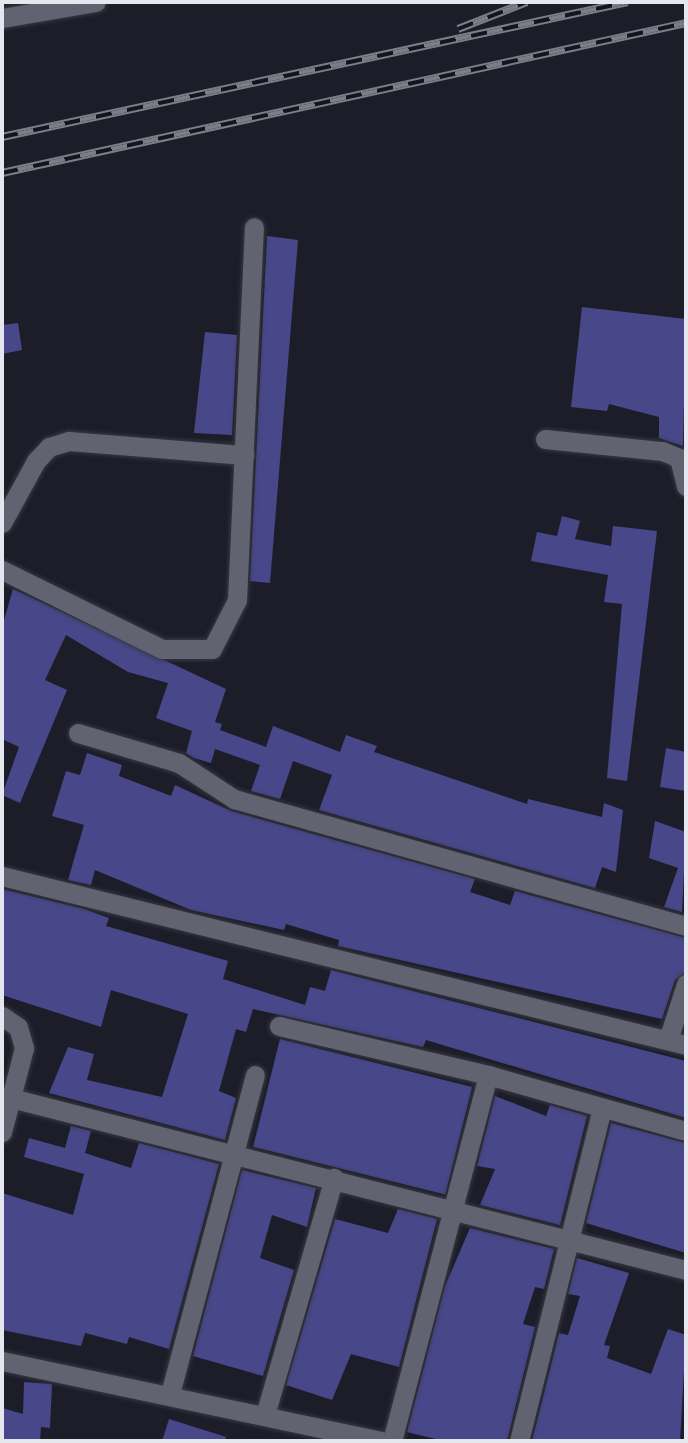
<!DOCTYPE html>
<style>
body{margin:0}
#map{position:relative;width:688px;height:1443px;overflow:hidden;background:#1d1d29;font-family:"Archivo Narrow",sans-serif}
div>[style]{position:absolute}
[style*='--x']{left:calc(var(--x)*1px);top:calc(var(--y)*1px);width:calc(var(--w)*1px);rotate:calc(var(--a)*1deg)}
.building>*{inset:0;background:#484789;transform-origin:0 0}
.roads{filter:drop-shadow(0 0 2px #383842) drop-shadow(0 0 2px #383842)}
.minor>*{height:19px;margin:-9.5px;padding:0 9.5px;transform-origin:9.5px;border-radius:9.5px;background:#616371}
.rail>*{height:8px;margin-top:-4px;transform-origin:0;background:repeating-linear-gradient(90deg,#14141f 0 16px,#7c7d87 0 32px);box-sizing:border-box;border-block:2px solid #7c7d87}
span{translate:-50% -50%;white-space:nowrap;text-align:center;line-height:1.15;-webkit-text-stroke:7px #14141f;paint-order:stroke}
.frame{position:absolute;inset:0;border:4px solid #e5e6ee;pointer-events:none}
</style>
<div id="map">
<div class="building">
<div style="clip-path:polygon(267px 236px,298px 240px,270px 583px,250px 581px)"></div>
<div style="clip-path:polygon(582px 307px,686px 319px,683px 446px,659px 438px,659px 417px,609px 404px,607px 411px,571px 407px)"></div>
<div style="clip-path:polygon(18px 323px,22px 350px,2px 354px,2px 325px)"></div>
<div style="clip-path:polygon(205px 332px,237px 335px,232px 435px,194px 433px)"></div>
<div style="clip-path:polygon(562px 516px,580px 521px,575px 539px,611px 546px,613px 526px,657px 531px,627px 781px,607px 778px,622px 604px,604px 602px,608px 575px,531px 561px,537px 532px,557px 536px)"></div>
<div style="clip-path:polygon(13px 589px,226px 689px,215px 722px,222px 724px,220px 730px,266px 747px,273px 726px,340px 752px,346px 735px,377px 746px,374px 752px,527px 804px,528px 799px,602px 817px,604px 803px,623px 810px,616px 872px,602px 867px,595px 888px,319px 810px,332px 775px,293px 761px,280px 799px,251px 791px,260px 765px,215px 749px,211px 763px,194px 758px,186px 753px,192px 731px,156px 718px,168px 683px,128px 672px,66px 635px,45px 680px,67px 690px,20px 803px,2px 795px,19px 747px,2px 739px,2px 627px)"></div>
<div style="clip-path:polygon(666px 748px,686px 752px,686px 791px,660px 787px)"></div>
<div style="clip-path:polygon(87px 753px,122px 765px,119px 776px,171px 796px,175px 785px,231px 811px,475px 879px,470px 892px,510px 905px,515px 891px,686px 938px,686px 972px,675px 980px,662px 1019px,338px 946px,339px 940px,286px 924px,284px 930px,191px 910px,95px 870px,91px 885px,68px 880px,84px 825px,52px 816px,66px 771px,80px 775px)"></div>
<div style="clip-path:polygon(655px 821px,686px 832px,682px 912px,664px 907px,678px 868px,649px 858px)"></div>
<div style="clip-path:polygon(2px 889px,84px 909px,109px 918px,106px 926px,228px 961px,223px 979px,305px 1005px,310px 987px,325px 991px,331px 970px,686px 1061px,686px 1118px,426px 1040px,423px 1047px,253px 1009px,246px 1032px,236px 1029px,219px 1091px,236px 1098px,225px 1140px,49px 1093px,68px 1047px,94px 1054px,87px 1080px,162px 1097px,188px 1014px,111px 990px,101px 1027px,2px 995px)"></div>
<div style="left:280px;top:1039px;width:198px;height:111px;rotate:14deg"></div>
<div style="clip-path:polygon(495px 1096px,546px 1116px,550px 1105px,587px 1116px,560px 1225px,480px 1205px,495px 1169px,477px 1166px)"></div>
<div style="clip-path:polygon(611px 1123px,686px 1143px,686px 1253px,586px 1223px)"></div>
<div style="clip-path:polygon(71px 1126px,91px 1131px,85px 1153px,131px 1168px,139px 1143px,219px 1164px,169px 1349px,129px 1337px,127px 1344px,85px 1333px,81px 1346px,2px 1330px,2px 1193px,73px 1215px,84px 1174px,24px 1157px,29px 1138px,65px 1148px)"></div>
<div style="clip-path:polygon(242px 1170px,316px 1188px,307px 1227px,272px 1215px,260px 1258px,294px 1270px,263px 1376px,193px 1356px)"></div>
<div style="clip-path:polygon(398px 1209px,437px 1219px,399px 1367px,351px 1354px,332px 1400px,286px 1385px,335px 1219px,388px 1233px)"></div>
<div style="clip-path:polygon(470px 1228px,554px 1249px,544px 1289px,535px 1287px,523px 1324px,535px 1327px,507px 1441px,444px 1441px,407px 1432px,445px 1286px)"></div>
<div style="clip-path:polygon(577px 1258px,629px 1273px,604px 1345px,610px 1346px,607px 1358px,651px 1374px,668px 1329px,686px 1335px,680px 1441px,532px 1441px,559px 1333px,568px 1335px,580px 1296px,568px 1294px)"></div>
<div style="clip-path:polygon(24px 1382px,52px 1384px,50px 1428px,41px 1427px,40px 1441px,2px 1441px,2px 1408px,23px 1414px)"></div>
<div style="clip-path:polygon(169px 1419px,226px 1437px,225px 1441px,162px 1441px)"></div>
</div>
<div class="roads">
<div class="minor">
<div style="--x:2;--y:18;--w:95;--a:-9.7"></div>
<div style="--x:545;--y:439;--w:118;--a:5.9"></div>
<div style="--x:662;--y:451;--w:18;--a:22"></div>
<div style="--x:679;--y:458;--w:29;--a:76"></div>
<div style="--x:2;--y:523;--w:71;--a:-61.3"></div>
<div style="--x:36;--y:461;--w:19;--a:-47"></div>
<div style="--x:49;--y:447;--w:21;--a:-17"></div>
<div style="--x:69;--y:441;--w:176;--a:4.6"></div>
<div style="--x:2;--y:570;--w:178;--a:26.3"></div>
<div style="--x:162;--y:649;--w:50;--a:0"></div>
<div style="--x:212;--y:649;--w:55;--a:-63"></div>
<div style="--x:237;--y:600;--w:373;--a:-87.4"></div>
<div style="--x:78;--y:733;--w:105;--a:16.5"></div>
<div style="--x:179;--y:763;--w:66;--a:33.2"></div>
<div style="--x:234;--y:799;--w:470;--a:15.7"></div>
<div style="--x:2;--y:876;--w:705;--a:13.88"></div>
<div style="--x:2;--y:1016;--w:19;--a:35"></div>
<div style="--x:18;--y:1027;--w:22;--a:74"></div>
<div style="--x:24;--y:1048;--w:87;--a:104.7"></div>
<div style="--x:279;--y:1026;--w:215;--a:13.2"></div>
<div style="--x:488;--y:1075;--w:206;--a:15.8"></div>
<div style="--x:668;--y:1040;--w:59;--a:-72.2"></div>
<div style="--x:11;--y:1098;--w:697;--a:14.3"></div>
<div style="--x:2;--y:1361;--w:388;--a:11.9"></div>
<div style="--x:170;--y:1394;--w:330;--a:-75.1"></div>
<div style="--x:265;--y:1415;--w:247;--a:-73.8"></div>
<div style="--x:392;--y:1441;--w:378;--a:-75.3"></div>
<div style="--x:519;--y:1441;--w:343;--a:-76"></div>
</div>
</div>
<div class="rail">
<div style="--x:458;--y:29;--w:74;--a:-21.4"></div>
<div style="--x:2;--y:137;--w:640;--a:-12.17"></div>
<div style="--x:2;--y:173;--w:700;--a:-12.37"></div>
</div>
<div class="frame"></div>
</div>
